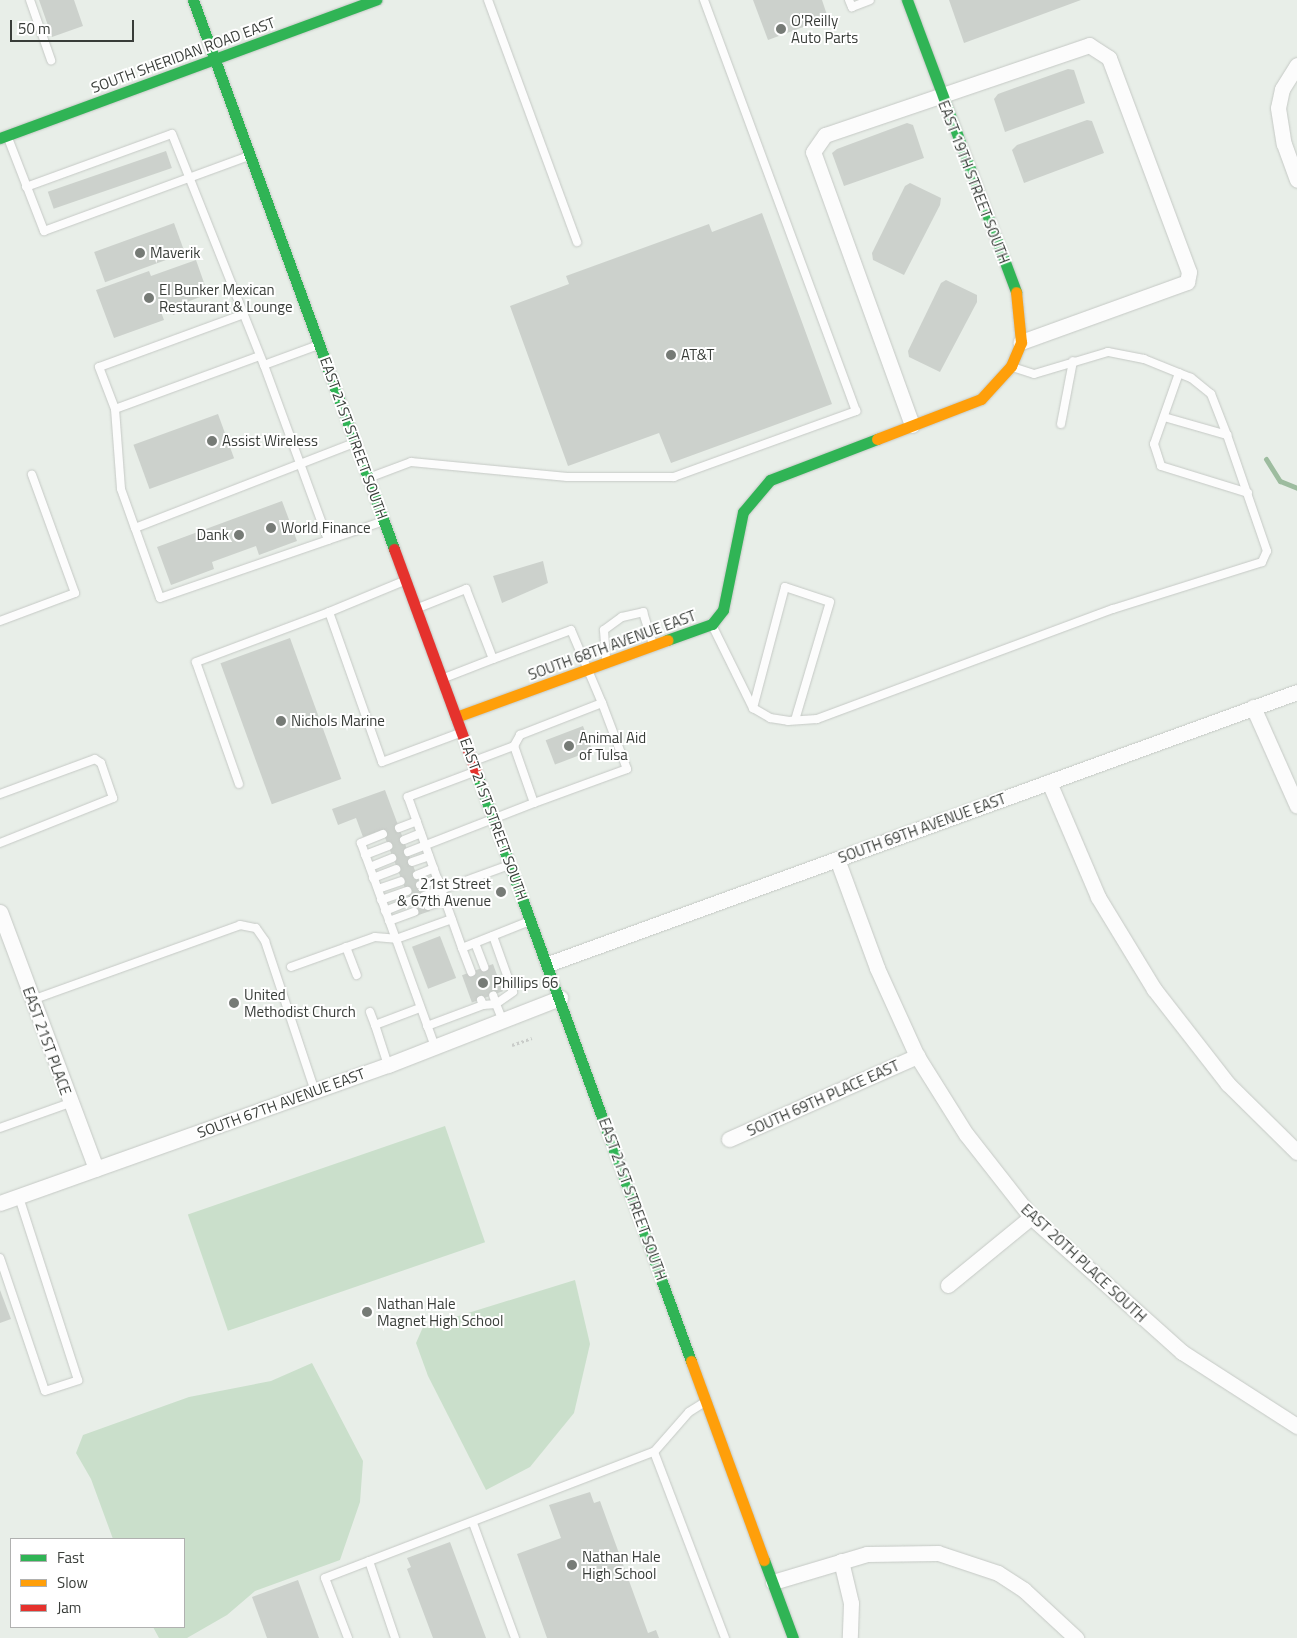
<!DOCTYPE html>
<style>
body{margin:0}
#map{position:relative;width:1297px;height:1638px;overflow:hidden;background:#e8eee8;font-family:"Titillium Web",sans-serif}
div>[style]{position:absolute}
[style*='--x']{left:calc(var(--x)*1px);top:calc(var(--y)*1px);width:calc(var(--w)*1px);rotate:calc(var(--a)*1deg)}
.green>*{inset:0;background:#cadfcb;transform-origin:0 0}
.stream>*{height:5px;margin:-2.5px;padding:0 2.5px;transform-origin:2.5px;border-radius:2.5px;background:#9dbc9f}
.building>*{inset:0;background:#ccd1cc;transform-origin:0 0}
.path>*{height:3px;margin-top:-1.5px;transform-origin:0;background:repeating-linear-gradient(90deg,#c9ccc9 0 2.5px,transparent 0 5px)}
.roads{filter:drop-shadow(0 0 1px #c5c9c5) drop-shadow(0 0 1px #c5c9c5)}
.lane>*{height:8px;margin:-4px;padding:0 4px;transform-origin:4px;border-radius:4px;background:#fcfcfc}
.street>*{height:15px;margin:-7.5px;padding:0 7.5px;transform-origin:7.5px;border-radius:7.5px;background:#fcfcfc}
.fast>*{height:11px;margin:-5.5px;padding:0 5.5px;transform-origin:5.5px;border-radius:5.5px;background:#30b455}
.slow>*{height:11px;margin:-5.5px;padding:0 5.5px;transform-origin:5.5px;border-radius:5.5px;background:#ff9f0a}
.jam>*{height:11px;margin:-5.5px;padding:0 5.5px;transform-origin:5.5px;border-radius:5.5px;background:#e5322d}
.dots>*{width:14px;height:14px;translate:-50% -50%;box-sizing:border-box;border:2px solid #fff;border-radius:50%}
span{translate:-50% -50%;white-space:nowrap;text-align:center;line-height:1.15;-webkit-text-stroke:4px #fff;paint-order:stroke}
.poi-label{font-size:15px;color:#393d39}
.left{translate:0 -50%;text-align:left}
.right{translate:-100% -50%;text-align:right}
.street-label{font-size:15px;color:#393d39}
.legend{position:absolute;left:10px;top:1538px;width:175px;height:90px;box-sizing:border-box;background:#fff;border:1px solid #b0b1b0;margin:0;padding:6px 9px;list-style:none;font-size:15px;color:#393d39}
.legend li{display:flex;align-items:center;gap:10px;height:25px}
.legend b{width:25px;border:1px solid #b0b1b0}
.scale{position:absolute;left:10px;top:20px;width:124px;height:22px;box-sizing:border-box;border:2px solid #393d39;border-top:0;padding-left:6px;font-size:15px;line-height:18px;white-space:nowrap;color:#393d39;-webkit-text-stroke:4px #fff;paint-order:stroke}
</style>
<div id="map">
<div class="green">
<div style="left:445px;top:1126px;width:123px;height:272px;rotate:71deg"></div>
<div style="clip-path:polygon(575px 1280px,590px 1344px,574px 1413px,530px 1467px,486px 1490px,428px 1376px,416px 1343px,423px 1327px)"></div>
<div style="clip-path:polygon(312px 1363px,363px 1461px,360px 1502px,340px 1560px,255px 1591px,227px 1615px,187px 1638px,159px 1638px,153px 1627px,184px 1627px,184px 1539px,113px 1539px,91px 1479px,76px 1453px,83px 1435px,189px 1397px,271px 1381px)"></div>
</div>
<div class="stream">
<div style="--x:1266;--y:459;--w:26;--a:58"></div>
<div style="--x:1280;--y:481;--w:18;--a:22"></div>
</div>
<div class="building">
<div style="clip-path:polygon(39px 0,74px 0,83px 26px,52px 37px)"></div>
<div style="clip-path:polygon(753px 0,822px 0,828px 18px,768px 40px)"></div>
<div style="clip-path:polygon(949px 0,1081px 0,964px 43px)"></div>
<div style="clip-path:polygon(1068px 69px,1074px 70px,1085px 103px,1005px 132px,994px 99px,998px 94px)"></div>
<div style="clip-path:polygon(1087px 120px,1092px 121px,1104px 153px,1024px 183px,1012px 150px,1017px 145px)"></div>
<div style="clip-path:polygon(907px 123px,913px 125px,924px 158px,844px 186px,832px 153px,837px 149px)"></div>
<div style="left:166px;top:151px;width:18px;height:125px;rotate:71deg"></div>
<div style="clip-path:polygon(910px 183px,941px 198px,940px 205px,904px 275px,873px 260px,872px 253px,905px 186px)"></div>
<div style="clip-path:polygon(762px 213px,832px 404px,671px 463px,659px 433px,568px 466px,510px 306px,569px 284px,566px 276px,709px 224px,712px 232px)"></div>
<div style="left:174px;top:223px;width:32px;height:85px;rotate:70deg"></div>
<div style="clip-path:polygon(196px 260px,208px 294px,187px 302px,189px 309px,173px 315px,170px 308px,161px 312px,164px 320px,114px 338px,96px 290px,149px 271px,151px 276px)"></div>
<div style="clip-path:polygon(946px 280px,977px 295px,977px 302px,940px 372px,909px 357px,908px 351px,941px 283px)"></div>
<div style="left:218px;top:414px;width:47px;height:90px;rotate:70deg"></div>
<div style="clip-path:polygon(282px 501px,297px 541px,259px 555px,256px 546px,212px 562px,214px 569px,171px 585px,157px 547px)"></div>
<div style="clip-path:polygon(543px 561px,548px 583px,502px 603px,493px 576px)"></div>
<div style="left:290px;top:638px;width:150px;height:74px;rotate:70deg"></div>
<div style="left:583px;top:726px;width:26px;height:40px;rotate:69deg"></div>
<div style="clip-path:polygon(385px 790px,430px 911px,416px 916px,382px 830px,363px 837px,356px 818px,338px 825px,332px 809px)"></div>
<div style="left:440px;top:936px;width:45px;height:30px;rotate:69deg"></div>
<div style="left:493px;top:964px;width:29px;height:33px;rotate:70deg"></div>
<div style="clip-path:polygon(0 1290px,11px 1319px,0 1323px)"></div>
<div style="clip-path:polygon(590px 1492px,594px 1503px,600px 1501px,648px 1633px,656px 1630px,659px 1638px,547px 1638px,517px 1554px,561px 1538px,549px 1505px)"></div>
<div style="clip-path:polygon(450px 1542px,486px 1638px,433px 1638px,407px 1569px,411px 1567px,407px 1558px)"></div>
<div style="clip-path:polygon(298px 1580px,319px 1638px,267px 1638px,252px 1597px)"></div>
</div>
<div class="path">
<div style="--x:512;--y:1045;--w:21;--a:-19"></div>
</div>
<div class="roads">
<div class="lane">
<div style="--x:30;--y:0;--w:64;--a:70.7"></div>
<div style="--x:488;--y:0;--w:258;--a:69.8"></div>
<div style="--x:849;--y:0;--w:8;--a:67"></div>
<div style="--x:852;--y:7;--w:19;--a:-21"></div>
<div style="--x:8;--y:138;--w:100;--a:68.8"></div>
<div style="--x:44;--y:231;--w:218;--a:-20.1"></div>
<div style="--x:26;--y:187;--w:155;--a:-20"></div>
<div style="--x:172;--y:134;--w:249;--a:68.3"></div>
<div style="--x:264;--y:365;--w:186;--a:69.9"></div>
<div style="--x:328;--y:540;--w:56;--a:-18.8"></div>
<div style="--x:244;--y:314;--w:154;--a:159.9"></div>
<div style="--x:99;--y:367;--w:45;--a:69.1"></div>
<div style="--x:115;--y:409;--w:80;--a:85.7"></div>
<div style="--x:121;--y:489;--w:41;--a:70.3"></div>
<div style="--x:135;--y:528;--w:233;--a:-21.2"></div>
<div style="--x:264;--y:365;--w:58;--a:-20.3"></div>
<div style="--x:1179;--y:373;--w:75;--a:109.4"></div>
<div style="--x:1154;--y:444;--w:23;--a:72"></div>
<div style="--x:1161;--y:466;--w:91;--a:17.2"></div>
<div style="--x:115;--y:409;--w:154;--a:-20.1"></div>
<div style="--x:1164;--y:417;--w:66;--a:15.9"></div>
<div style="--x:1061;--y:424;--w:64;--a:-79.2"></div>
<div style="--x:371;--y:477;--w:43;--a:-20.6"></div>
<div style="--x:411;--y:462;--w:157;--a:5.5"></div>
<div style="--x:567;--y:477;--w:107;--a:0"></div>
<div style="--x:674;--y:477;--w:194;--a:-19.9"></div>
<div style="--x:856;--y:411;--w:438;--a:-110.3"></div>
<div style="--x:135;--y:528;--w:74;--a:70.3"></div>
<div style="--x:160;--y:598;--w:178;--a:-19"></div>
<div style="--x:404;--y:581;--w:81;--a:157.5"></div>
<div style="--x:329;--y:612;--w:159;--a:70.5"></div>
<div style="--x:382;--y:762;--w:83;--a:-20.4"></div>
<div style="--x:418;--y:608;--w:52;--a:-21.6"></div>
<div style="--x:466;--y:589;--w:75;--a:68.9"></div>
<div style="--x:493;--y:659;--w:53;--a:158.8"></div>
<div style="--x:0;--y:621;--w:80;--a:-20.5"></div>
<div style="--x:75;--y:593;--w:126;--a:-110"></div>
<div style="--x:712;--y:625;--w:93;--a:63.7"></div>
<div style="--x:753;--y:708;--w:20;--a:30"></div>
<div style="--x:770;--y:718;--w:18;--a:9"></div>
<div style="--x:788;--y:721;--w:29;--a:-4"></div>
<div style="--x:817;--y:719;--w:316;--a:-20.4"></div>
<div style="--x:1113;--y:609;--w:156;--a:-17.5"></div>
<div style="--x:1262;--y:562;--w:12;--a:-66"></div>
<div style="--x:1267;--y:551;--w:123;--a:-109"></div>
<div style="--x:1227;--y:435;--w:44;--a:-111.3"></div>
<div style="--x:1211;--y:394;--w:26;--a:-141"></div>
<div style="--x:1191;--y:378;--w:51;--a:-158"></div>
<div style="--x:1144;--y:359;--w:37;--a:-169"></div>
<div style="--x:1108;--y:352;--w:77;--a:163.4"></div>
<div style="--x:1034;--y:374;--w:22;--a:-162"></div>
<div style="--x:606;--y:659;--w:29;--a:-94"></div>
<div style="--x:604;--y:630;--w:22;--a:-36"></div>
<div style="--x:622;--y:617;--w:22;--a:-13"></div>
<div style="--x:643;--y:612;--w:34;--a:73"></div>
<div style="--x:753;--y:708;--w:125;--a:-75.2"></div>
<div style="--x:785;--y:587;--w:47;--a:18.4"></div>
<div style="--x:830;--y:602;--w:123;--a:106.5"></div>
<div style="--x:474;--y:761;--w:43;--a:-20.6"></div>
<div style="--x:474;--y:772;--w:71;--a:159.3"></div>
<div style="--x:408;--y:797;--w:160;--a:70.3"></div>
<div style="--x:462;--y:948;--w:73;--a:-21.7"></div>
<div style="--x:239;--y:784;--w:129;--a:-109.4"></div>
<div style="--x:196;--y:662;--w:142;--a:-20.6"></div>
<div style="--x:0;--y:794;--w:101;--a:-20.2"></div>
<div style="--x:95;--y:759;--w:7;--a:34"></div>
<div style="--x:101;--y:763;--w:37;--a:71"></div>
<div style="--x:113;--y:798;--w:122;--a:158.3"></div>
<div style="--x:534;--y:803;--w:99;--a:-20.1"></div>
<div style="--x:627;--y:769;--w:71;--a:-110.7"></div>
<div style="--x:399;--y:828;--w:19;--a:-21"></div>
<div style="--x:383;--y:834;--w:24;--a:158"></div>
<div style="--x:361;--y:843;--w:102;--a:70"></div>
<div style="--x:396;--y:939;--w:59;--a:-19.7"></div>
<div style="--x:404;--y:840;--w:18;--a:-22"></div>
<div style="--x:408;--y:852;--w:135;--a:-21.3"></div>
<div style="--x:534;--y:803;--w:60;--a:-109.3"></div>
<div style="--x:514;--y:746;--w:13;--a:-61"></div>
<div style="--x:520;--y:735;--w:88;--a:-21.3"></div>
<div style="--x:602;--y:703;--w:79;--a:-113"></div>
<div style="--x:571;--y:630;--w:83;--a:159.6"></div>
<div style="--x:365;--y:855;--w:25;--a:-21"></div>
<div style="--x:412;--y:862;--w:18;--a:-19"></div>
<div style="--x:370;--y:867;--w:24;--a:-22"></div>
<div style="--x:417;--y:875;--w:18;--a:-22"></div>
<div style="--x:373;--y:878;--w:25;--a:-21"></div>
<div style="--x:420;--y:885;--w:19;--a:-18"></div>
<div style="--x:378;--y:889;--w:24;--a:-19"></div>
<div style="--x:424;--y:896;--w:90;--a:-20"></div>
<div style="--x:381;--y:900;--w:28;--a:-19"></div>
<div style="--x:428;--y:906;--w:18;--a:-19"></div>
<div style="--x:385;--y:911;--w:27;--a:-22"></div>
<div style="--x:389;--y:921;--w:27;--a:-20"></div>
<div style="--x:493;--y:936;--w:59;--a:70.3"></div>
<div style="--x:513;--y:992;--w:21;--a:145"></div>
<div style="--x:496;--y:1004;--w:18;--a:68"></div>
<div style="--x:475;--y:943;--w:26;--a:69"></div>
<div style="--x:346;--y:947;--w:30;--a:69"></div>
<div style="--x:462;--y:948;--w:26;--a:69"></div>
<div style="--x:291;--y:967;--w:89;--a:-19.7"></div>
<div style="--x:375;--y:937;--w:21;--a:5"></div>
<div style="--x:396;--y:939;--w:115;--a:70.1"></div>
<div style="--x:32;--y:1000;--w:221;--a:-19.8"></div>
<div style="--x:240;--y:925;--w:16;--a:11"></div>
<div style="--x:256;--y:928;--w:16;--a:55"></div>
<div style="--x:265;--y:941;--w:158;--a:71.6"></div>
<div style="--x:481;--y:1000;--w:5;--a:68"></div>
<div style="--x:483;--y:1005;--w:13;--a:-4"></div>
<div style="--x:496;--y:1004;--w:9;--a:-108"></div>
<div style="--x:370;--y:1012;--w:14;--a:69"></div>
<div style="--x:427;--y:1026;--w:60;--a:-20.6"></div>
<div style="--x:388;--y:1065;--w:42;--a:-108"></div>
<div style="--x:375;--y:1025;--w:48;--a:-20.7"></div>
<div style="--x:0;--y:1128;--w:74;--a:-19.7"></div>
<div style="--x:0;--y:1258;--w:140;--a:71.3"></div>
<div style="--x:45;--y:1391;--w:35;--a:-18"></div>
<div style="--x:78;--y:1380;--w:192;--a:-107.9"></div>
<div style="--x:654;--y:1452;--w:199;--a:69.1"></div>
<div style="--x:473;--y:1523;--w:122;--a:69.9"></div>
<div style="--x:369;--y:1561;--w:81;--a:71.3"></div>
<div style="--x:348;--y:1638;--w:64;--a:-111"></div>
<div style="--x:325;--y:1578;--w:352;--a:-21"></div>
<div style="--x:654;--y:1452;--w:53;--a:-48.8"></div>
<div style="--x:689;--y:1412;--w:19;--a:-32"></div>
</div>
<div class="street">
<div style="--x:1297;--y:65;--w:28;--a:122"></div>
<div style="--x:1282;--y:89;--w:19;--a:102"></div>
<div style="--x:1278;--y:108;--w:36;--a:81"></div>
<div style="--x:1284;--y:144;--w:38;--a:70"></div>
<div style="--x:912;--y:425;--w:290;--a:-109.9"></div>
<div style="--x:813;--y:152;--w:21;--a:-55"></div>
<div style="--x:825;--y:135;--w:279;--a:-18.8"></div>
<div style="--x:1089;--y:45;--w:24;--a:33"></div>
<div style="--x:1109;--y:58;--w:228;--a:69.5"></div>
<div style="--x:1189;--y:272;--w:10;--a:101"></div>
<div style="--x:1187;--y:282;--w:177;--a:160.1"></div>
<div style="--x:1253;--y:707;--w:108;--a:66"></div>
<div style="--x:1049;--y:782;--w:125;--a:66.9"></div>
<div style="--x:1098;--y:897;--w:108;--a:58.7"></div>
<div style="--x:1154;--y:989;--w:120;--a:52.1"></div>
<div style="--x:1228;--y:1084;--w:97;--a:44.6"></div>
<div style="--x:837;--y:859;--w:116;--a:69.8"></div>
<div style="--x:877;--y:968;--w:97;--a:65.6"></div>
<div style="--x:917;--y:1056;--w:92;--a:57.9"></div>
<div style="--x:966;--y:1134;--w:105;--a:51.9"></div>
<div style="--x:1031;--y:1217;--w:203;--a:41.8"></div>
<div style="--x:1182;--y:1352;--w:137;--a:32.8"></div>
<div style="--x:0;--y:912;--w:274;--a:69.5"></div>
<div style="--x:548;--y:964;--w:797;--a:-19.96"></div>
<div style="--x:729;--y:1139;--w:206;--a:-23.8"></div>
<div style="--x:0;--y:1203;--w:412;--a:-19.6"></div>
<div style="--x:388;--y:1065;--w:185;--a:-21.3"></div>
<div style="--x:948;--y:1285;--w:107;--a:-39.3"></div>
<div style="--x:841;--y:1561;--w:43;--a:76.6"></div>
<div style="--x:851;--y:1603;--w:35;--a:92"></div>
<div style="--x:773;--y:1582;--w:98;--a:-16.6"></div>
<div style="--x:867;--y:1554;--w:71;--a:-0.8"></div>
<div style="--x:938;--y:1553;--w:63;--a:18.4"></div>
<div style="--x:998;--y:1573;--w:31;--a:33"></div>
<div style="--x:1024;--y:1590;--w:71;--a:42.7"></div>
</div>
<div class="fast">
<div style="--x:193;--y:0;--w:585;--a:69.89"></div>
<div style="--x:907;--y:0;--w:312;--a:69.5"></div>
<div style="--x:0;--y:138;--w:401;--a:-20.2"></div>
<div style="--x:667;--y:640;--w:48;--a:-19.6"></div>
<div style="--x:712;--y:624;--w:18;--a:-52"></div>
<div style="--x:723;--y:610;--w:100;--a:-78.5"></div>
<div style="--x:743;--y:512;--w:42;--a:-49.8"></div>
<div style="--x:770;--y:480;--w:115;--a:-21"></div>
<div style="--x:477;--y:775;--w:624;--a:69.94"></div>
<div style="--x:764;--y:1560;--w:83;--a:69.6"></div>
</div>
<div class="slow">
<div style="--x:877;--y:439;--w:111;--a:-21"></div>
<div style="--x:981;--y:399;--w:45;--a:-47.7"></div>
<div style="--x:1011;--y:366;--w:26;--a:-67"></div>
<div style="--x:1021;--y:342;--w:50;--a:-95.7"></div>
<div style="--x:456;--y:717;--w:225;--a:-20"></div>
<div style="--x:691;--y:1361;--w:212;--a:69.9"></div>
</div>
<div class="jam">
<div style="--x:394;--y:549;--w:241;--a:69.8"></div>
</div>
</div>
<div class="dots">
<div style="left:781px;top:29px;background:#767b76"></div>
<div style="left:140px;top:253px;background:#767b76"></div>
<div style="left:149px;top:298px;background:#767b76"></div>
<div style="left:671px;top:355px;background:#767b76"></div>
<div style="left:212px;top:441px;background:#767b76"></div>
<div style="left:271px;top:528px;background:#767b76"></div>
<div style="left:239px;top:535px;background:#767b76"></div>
<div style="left:281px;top:721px;background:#767b76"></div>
<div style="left:569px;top:746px;background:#767b76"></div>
<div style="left:501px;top:892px;background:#767b76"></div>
<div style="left:483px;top:983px;background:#767b76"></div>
<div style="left:234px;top:1003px;background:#767b76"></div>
<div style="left:367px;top:1312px;background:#767b76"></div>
<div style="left:572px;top:1565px;background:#767b76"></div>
</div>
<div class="poi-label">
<span class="left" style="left:791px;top:29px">O'Reilly<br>Auto Parts</span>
<span class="left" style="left:150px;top:253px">Maverik</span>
<span class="left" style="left:159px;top:298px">El Bunker Mexican<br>Restaurant &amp; Lounge</span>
<span class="left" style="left:681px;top:355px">AT&amp;T</span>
<span class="left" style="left:222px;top:441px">Assist Wireless</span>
<span class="left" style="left:281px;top:528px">World Finance</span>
<span class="right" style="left:229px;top:535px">Dank</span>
<span class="left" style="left:291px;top:721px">Nichols Marine</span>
<span class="left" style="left:579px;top:746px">Animal Aid<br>of Tulsa</span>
<span class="right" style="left:491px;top:892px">21st Street<br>&amp; 67th Avenue</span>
<span class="left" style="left:493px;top:983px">Phillips 66</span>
<span class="left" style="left:244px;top:1003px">United<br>Methodist Church</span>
<span class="left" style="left:377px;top:1312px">Nathan Hale<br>Magnet High School</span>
<span class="left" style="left:582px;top:1565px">Nathan Hale<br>High School</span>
</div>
<div class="street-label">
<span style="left:183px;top:55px;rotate:-20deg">SOUTH SHERIDAN ROAD EAST</span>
<span style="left:974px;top:182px;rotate:69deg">EAST 19TH STREET SOUTH</span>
<span style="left:354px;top:438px;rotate:70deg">EAST 21ST STREET SOUTH</span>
<span style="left:612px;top:645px;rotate:-20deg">SOUTH 68TH AVENUE EAST</span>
<span style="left:494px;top:819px;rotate:70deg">EAST 21ST STREET SOUTH</span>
<span style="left:922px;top:828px;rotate:-20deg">SOUTH 69TH AVENUE EAST</span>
<span style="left:47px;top:1041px;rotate:70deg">EAST 21ST PLACE</span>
<span style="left:823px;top:1098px;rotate:-24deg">SOUTH 69TH PLACE EAST</span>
<span style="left:281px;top:1103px;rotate:-20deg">SOUTH 67TH AVENUE EAST</span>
<span style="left:633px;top:1199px;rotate:70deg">EAST 21ST STREET SOUTH</span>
<span style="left:1084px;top:1263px;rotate:43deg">EAST 20TH PLACE SOUTH</span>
</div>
<ul class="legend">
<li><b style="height:6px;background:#30b455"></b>Fast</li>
<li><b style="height:6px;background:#ff9f0a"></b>Slow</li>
<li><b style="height:6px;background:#e5322d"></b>Jam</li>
</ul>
<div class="scale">50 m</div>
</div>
